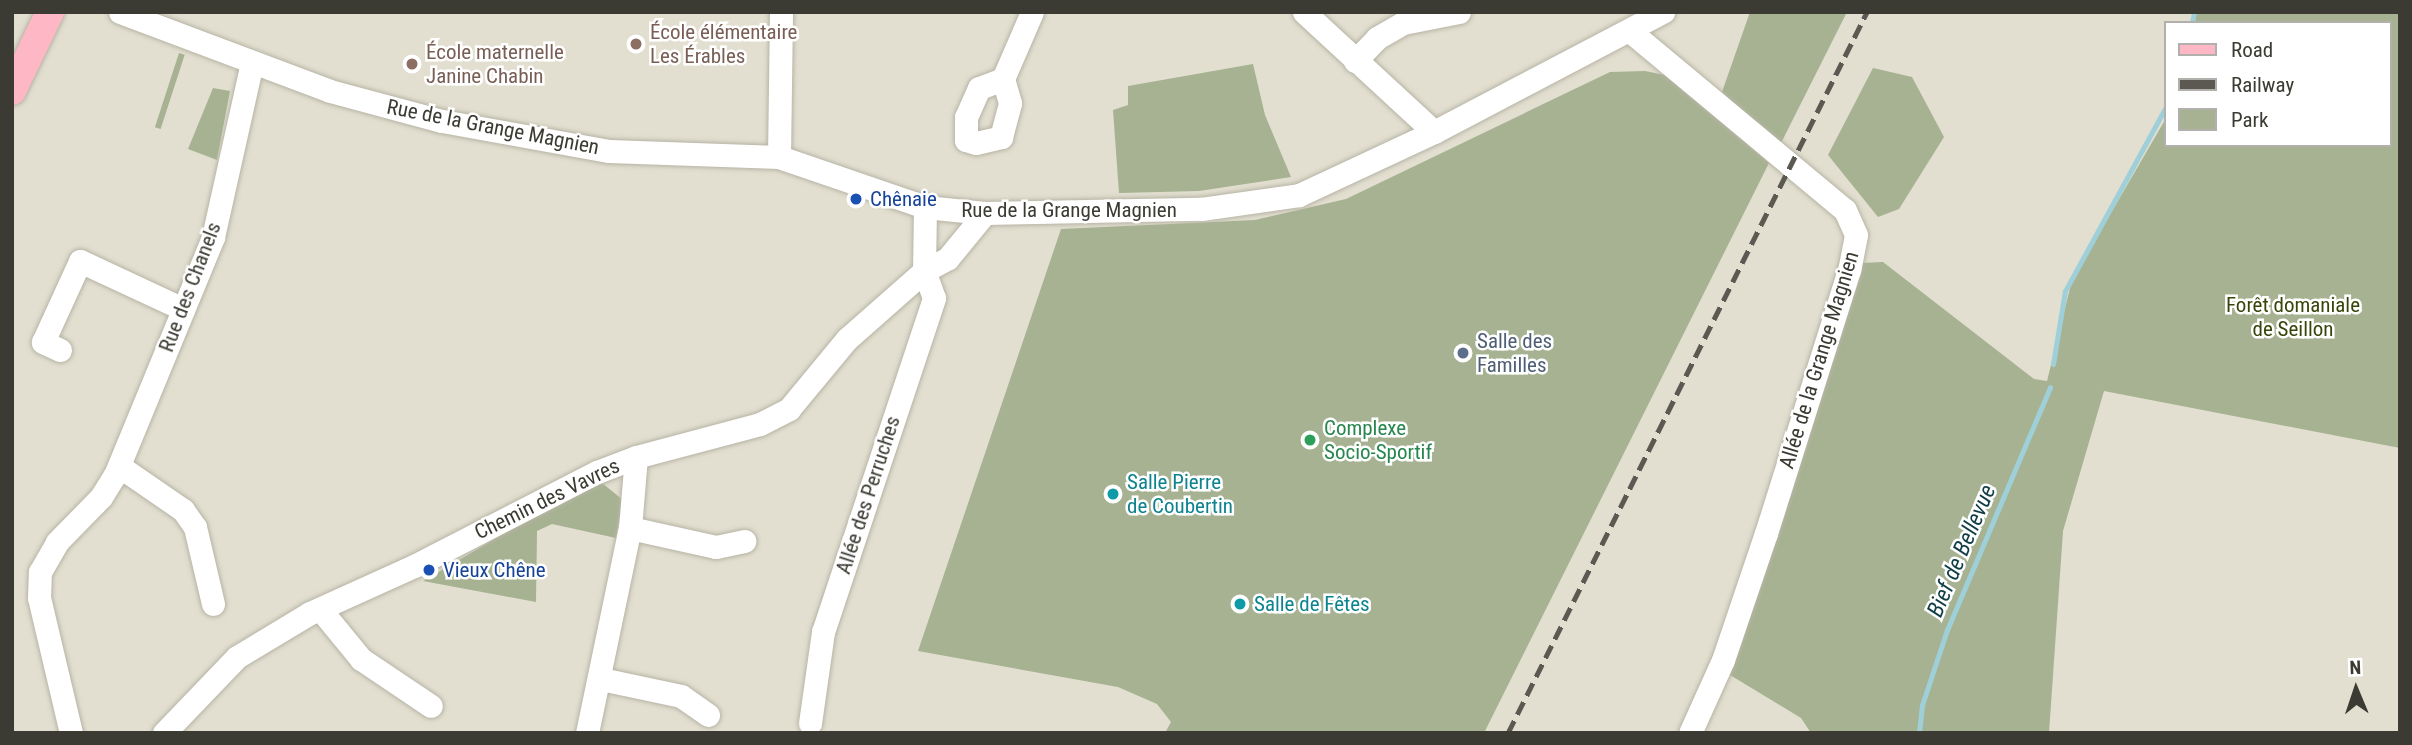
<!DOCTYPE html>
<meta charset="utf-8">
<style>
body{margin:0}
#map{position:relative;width:2412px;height:745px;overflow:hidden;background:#e2dfd0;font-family:"Roboto Condensed",sans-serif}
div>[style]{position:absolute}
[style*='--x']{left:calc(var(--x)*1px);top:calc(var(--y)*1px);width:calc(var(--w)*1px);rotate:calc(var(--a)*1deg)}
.green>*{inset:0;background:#a6b291;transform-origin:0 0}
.stream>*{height:5px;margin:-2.5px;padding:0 2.5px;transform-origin:2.5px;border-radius:2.5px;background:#9fd0d9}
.roads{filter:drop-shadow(0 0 2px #b7b4a5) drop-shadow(0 0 2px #b7b4a5)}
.minor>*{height:23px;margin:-11.5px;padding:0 11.5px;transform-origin:11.5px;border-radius:11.5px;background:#fff}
.major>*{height:28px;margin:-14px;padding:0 14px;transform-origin:14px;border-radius:14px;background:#feb8c5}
.rail>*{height:5px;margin-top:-2.5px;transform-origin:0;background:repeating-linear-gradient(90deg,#5b5951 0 14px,transparent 0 21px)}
.dots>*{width:19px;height:19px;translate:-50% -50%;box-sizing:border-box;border:4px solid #fff;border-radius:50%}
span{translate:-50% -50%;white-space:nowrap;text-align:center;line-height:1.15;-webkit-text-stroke:5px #fff;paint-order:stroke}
.education-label{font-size:21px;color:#785e54}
.left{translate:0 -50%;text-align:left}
.street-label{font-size:21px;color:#3b3a33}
.transit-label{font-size:21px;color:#164399}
.park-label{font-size:21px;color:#37450a}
.service-label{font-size:21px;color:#4e5e75}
.leisure-label{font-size:21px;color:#27864d}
.culture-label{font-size:21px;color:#0d838f}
.water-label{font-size:23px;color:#103d45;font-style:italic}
.frame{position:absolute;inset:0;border:14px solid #3b3a33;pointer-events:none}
.legend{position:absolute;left:2164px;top:21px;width:228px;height:126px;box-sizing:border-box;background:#fff;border:2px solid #b1b0ad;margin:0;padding:9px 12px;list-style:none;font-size:21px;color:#3b3a33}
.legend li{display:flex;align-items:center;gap:14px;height:35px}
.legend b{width:35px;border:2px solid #b1b0ad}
.north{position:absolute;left:2321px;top:654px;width:70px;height:70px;-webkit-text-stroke:5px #fff;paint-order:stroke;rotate:358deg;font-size:19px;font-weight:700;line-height:28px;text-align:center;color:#3b3a33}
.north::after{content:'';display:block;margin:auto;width:24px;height:32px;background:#3b3a33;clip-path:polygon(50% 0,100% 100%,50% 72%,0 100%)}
</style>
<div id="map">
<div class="green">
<div style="clip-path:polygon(1750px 12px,1847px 12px,1779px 147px,1722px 92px)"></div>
<div style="clip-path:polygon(2195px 12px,2400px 12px,2400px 448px,2104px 391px,2063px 531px,2049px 733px,1811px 733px,1801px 718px,1730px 675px,1862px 263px,1883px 262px,2034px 379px,2047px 381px,2072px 280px,2165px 120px,2165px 145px,2389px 145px,2389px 23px,2193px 23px)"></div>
<div style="left:179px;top:53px;width:6px;height:78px;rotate:18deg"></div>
<div style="clip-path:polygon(1253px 64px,1265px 115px,1291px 177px,1199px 191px,1119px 193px,1113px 110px,1128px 105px,1128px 86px)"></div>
<div style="clip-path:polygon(1873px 68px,1912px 77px,1944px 137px,1899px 209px,1878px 217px,1828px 155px)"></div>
<div style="clip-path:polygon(1645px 71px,1665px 75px,1691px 92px,1769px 163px,1484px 733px,1165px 733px,1171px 722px,1157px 704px,1118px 687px,918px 651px,1061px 229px,1255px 220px,1346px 199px,1610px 72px)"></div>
<div style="clip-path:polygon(213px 88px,230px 91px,217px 160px,188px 149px)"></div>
<div style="clip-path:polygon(602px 483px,623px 500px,616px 538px,552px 524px,537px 531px,536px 602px,423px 581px,544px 510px)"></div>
</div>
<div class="stream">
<div style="--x:2192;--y:23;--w:11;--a:-80"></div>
<div style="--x:2053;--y:364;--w:74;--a:-80.7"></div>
<div style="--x:2065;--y:291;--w:209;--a:-61.3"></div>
<div style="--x:1919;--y:733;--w:28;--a:-84"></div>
<div style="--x:1922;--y:705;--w:79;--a:-71.6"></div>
<div style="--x:1947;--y:630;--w:264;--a:-67"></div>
</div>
<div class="roads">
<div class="minor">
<div style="--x:120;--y:12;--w:224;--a:20.6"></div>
<div style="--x:330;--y:91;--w:116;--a:15"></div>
<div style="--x:442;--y:121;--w:170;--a:10.2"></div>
<div style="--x:609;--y:151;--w:170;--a:2"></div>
<div style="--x:779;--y:157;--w:154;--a:18.9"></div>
<div style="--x:925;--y:207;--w:60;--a:5.7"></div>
<div style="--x:985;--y:213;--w:216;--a:-1.1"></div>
<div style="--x:1201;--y:209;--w:99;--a:-8.1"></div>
<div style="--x:1299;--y:195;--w:149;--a:-25"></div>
<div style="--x:1434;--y:132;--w:259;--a:-27.7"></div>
<div style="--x:1304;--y:12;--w:177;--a:42.7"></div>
<div style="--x:1631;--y:32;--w:278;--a:39.8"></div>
<div style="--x:1845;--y:210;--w:27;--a:66"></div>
<div style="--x:1856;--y:235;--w:36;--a:101"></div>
<div style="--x:1849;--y:270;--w:276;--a:107.5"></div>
<div style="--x:1766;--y:533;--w:134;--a:108.7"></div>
<div style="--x:1723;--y:660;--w:80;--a:114.3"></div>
<div style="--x:1355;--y:61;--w:32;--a:-46"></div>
<div style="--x:1377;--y:38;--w:30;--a:-30"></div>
<div style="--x:1403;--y:23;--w:57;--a:-11.1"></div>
<div style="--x:1003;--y:79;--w:26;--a:159"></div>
<div style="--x:979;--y:88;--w:32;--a:114"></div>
<div style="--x:966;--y:117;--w:23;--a:90"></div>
<div style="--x:966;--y:140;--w:10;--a:17"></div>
<div style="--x:976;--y:143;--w:26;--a:-13"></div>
<div style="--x:1001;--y:137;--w:35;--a:-75"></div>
<div style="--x:1010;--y:103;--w:25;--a:-106"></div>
<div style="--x:1003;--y:79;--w:73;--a:-66.6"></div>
<div style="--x:779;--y:157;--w:145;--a:-89.2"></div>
<div style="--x:60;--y:350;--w:19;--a:-155"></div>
<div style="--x:43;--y:342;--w:89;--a:-65.4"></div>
<div style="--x:80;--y:261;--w:114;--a:25"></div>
<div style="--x:119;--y:466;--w:78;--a:34.5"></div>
<div style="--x:183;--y:510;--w:21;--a:55"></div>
<div style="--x:195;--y:527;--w:79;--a:76.8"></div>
<div style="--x:630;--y:528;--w:88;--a:12.5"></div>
<div style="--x:716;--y:547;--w:29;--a:-12"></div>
<div style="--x:320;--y:609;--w:65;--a:50.6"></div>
<div style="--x:361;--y:659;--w:84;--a:33.9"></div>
<div style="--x:601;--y:679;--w:82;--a:12"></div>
<div style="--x:681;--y:696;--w:33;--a:35"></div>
<div style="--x:810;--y:723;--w:92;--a:-81.9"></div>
<div style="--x:823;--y:632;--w:352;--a:-71.6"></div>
<div style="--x:934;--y:298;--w:29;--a:-110"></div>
<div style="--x:924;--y:271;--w:64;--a:-89.1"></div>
<div style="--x:71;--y:733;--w:139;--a:-103.3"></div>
<div style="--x:39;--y:598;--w:26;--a:-88"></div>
<div style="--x:40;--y:572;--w:34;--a:-60"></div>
<div style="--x:57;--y:542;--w:63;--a:-45.6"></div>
<div style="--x:101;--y:497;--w:26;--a:-58"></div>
<div style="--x:115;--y:475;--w:257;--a:-67.6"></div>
<div style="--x:213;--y:237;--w:179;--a:-77.4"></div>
<div style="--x:164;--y:733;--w:105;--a:-46.2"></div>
<div style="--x:237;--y:657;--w:85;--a:-31.1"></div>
<div style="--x:310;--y:613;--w:114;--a:-24.3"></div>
<div style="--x:414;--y:566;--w:206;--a:-27.2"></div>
<div style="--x:597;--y:472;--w:42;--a:-21"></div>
<div style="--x:636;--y:457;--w:128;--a:-14.9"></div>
<div style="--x:760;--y:424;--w:33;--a:-27"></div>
<div style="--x:789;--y:409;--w:91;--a:-50.4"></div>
<div style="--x:847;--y:339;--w:103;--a:-41.4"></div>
<div style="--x:924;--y:271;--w:27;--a:-28"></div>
<div style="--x:948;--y:258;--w:58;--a:-50.6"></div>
<div style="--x:587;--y:733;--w:209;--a:-78.2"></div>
<div style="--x:630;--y:528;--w:71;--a:-85.2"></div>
</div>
<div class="major">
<div style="--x:12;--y:91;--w:88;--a:-64.3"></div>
</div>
</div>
<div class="rail">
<div style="--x:1508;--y:733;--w:805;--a:-63.53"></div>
</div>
<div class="dots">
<div style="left:636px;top:44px;background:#8d6e63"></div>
<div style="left:412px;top:64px;background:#8d6e63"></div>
<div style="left:856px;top:199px;background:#1a4fb4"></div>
<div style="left:1463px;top:353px;background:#5c6f8a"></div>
<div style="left:1310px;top:440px;background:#2e9e5b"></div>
<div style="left:1113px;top:494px;background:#0f9aa8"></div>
<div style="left:429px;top:570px;background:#1a4fb4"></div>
<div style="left:1240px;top:604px;background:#0f9aa8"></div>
</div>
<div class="education-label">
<span class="left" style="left:650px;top:44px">École élémentaire<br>Les Érables</span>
<span class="left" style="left:426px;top:64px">École maternelle<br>Janine Chabin</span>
</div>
<div class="street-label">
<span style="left:493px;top:127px;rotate:11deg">Rue de la Grange Magnien</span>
<span style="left:1069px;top:210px">Rue de la Grange Magnien</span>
<span style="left:190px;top:287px;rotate:-69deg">Rue des Chanels</span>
<span style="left:1819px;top:360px;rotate:-73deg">Allée de la Grange Magnien</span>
<span style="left:868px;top:495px;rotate:-72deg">Allée des Perruches</span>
<span style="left:547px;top:499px;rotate:-26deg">Chemin des Vavres</span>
</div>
<div class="transit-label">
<span class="left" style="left:870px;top:199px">Chênaie</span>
<span class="left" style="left:443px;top:570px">Vieux Chêne</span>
</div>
<div class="park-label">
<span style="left:2293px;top:317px">Forêt domaniale<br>de Seillon</span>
</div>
<div class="service-label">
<span class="left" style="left:1477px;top:353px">Salle des<br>Familles</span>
</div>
<div class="leisure-label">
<span class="left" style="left:1324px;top:440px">Complexe<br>Socio-Sportif</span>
</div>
<div class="culture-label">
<span class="left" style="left:1127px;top:494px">Salle Pierre<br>de Coubertin</span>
<span class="left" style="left:1254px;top:604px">Salle de Fêtes</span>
</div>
<div class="water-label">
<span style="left:1962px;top:551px;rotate:-67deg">Bief de Bellevue</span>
</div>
<div class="frame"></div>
<ul class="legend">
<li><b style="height:9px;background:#feb8c5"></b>Road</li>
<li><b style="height:9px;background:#5b5951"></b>Railway</li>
<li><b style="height:19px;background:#a6b291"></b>Park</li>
</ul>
<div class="north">N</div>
</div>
